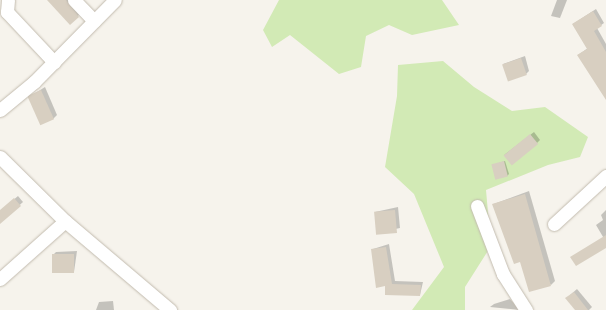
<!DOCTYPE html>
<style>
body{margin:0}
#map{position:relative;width:606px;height:310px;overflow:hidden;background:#f6f3ec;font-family:Lato,sans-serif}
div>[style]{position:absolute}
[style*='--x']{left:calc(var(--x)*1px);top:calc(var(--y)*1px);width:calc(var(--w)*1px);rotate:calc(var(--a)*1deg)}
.green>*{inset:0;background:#d2eab5}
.shadow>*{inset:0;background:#0003}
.building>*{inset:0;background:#d8cfc1;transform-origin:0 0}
.roads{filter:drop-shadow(0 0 1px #c2bbae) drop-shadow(0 0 1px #c2bbae)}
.minor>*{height:13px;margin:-6.5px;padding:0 6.5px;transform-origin:6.5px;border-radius:6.5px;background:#fff}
span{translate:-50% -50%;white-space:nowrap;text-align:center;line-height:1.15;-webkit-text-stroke:3px #fff;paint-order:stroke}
</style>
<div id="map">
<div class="green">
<div style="clip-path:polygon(279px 0,442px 0,459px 25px,412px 35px,389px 25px,366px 36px,361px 67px,339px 74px,290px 35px,272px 47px,263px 30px)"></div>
<div style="clip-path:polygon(443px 61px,474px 87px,512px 111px,545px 107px,588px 137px,580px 157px,548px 165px,486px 190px,491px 246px,465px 287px,465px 310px,412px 310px,444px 267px,414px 194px,385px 167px,397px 96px,398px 65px)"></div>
</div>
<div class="shadow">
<div style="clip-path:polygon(48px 0,71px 0,81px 13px,70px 23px)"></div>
<div style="clip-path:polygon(557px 0,567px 0,560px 18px,551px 16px)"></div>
<div style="clip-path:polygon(596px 9px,604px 23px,597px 28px,606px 44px,606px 97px,578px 55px,588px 48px,573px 24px)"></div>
<div style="clip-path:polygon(525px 56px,529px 71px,526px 74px,503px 64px)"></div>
<div style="clip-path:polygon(45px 87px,57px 115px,53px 119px,29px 97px)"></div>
<div style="clip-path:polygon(534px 132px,540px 140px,537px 143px,504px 155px)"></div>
<div style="clip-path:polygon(505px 161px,509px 174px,507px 176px,493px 165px)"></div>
<div style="clip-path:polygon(529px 191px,555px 281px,551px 285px,521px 261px,494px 204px)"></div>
<div style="clip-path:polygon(18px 196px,23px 202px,0 223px,0 211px)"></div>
<div style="clip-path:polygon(398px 207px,400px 228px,377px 233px,375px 212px)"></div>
<div style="clip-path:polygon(606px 210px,606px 242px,596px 225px,603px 220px,601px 215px)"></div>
<div style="clip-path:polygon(389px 244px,395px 281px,423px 282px,420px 295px,386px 284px,373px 249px)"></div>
<div style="clip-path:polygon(77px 251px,74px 272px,53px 255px,56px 252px)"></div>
<div style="clip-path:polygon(577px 289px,592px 307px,589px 310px,576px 310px,570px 295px)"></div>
<div style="clip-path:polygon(510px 299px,520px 310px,490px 307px,494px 304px)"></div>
<div style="clip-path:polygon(113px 301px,114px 310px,96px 310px,99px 302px)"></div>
</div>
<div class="building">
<div style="clip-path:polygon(47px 0,66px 0,79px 17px,70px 25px)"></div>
<div style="clip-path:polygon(593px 11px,602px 26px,594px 31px,606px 52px,606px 100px,577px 55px,587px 49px,572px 24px)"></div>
<div style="left:521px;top:58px;width:18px;height:20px;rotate:71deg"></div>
<div style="left:41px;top:90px;width:32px;height:15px;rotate:66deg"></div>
<div style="left:530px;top:134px;width:13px;height:34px;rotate:51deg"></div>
<div style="left:504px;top:161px;width:16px;height:13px;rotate:76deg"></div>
<div style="clip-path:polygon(525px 194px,551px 286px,529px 292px,520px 262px,514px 264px,492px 204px)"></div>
<div style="clip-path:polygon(14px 198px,21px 206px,0 224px,0 210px)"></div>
<div style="left:395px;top:210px;width:23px;height:21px;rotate:85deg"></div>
<div style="clip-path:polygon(606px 235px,606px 248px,576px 266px,570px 257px)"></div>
<div style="clip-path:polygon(386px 247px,392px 284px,421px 285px,420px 296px,385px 295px,385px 286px,376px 288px,371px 249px)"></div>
<div style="left:52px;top:254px;width:22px;height:19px"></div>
<div style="clip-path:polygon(574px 292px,588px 310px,575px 310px,565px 298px)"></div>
</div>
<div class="roads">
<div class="minor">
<div style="--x:8;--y:0;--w:12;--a:95"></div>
<div style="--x:7;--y:12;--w:69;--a:46.8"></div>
<div style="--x:74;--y:0;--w:29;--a:46"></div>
<div style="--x:0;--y:110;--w:44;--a:-39.5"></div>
<div style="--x:34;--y:82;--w:115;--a:-45.4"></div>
<div style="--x:0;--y:157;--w:91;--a:44.6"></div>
<div style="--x:65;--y:221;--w:138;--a:40.3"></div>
<div style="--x:477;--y:206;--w:73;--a:69.1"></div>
<div style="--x:503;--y:274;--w:43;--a:57.4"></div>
<div style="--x:554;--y:224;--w:71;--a:-42.7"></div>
<div style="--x:0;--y:279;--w:87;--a:-41.7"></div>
</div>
</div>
</div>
